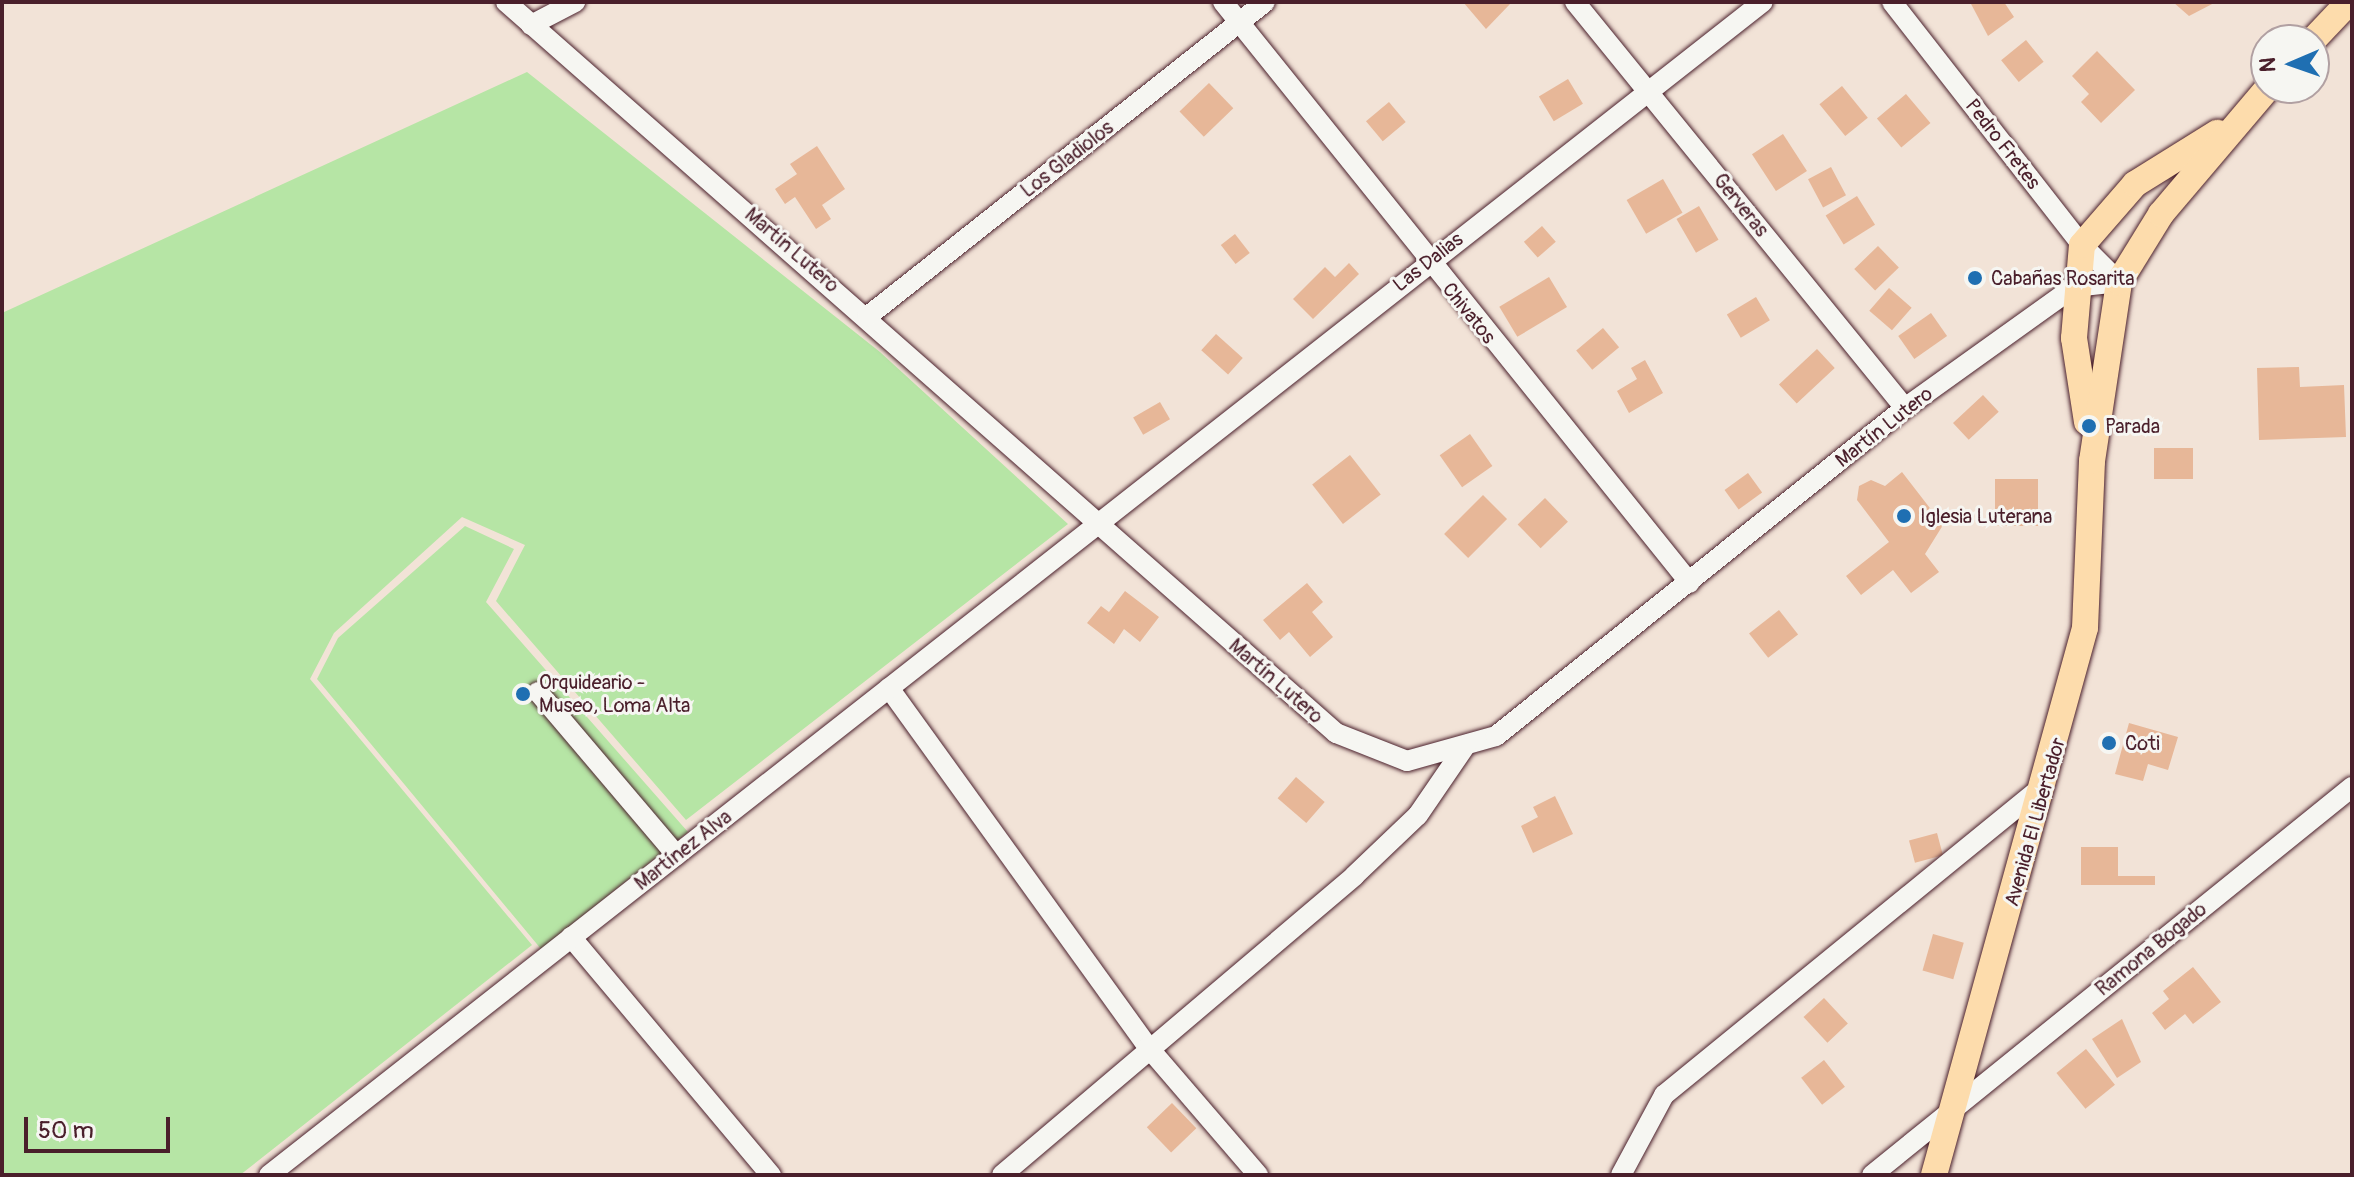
<!DOCTYPE html>
<meta charset="utf-8">
<style>
body{margin:0}
#map{position:relative;width:2354px;height:1177px;overflow:hidden;background:#f2e3d7;font-family:Pangolin,sans-serif}
div>[style]{position:absolute}
[style*='--x']{left:calc(var(--x)*1px);top:calc(var(--y)*1px);width:calc(var(--w)*1px);rotate:calc(var(--a)*1deg)}
.green>*{inset:0;background:#b6e5a5}
.building>*{inset:0;background:#e7b798;transform-origin:0 0}
.roads{filter:drop-shadow(0 0 2px #4a1f2b) drop-shadow(0 0 2px #4a1f2b)}
.minor>*{height:20px;margin:-10px;padding:0 10px;transform-origin:10px;border-radius:10px;background:#f6f6f2}
.major>*{height:26px;margin:-13px;padding:0 13px;transform-origin:13px;border-radius:13px;background:#fddcac}
.dots>*{width:22px;height:22px;translate:-50% -50%;box-sizing:border-box;border:4px solid #f6f6f2;border-radius:50%}
span{translate:-50% -50%;white-space:nowrap;text-align:center;line-height:1.15;-webkit-text-stroke:6px #f6f6f2;paint-order:stroke}
.street-label{font-size:20px;color:#4a1f2b}
.poi-label{font-size:20px;color:#4a1f2b}
.left{translate:0 -50%;text-align:left}
.frame{position:absolute;inset:0;border:4px solid #4a1f2b;pointer-events:none}
.north{position:absolute;left:2250px;top:24px;width:80px;height:80px;box-sizing:border-box;background:#f6f6f2;border:2px solid #b1a0a2;border-radius:50%;rotate:268deg;font-size:22px;font-weight:700;line-height:32px;text-align:center;color:#4a1f2b}
.north::after{content:'';display:block;margin:auto;width:28px;height:36px;background:#1f6fb2;clip-path:polygon(50% 0,100% 100%,50% 72%,0 100%)}
.scale{position:absolute;left:24px;top:1117px;width:146px;height:36px;box-sizing:border-box;border:4px solid #4a1f2b;border-top:0;padding-left:10px;font-size:24px;line-height:28px;white-space:nowrap;color:#4a1f2b;-webkit-text-stroke:6px #f6f6f2;paint-order:stroke}
</style>
<div id="map">
<div class="green">
<div style="clip-path:polygon(527px 72px,880px 352px,1068px 524px,686px 820px,496px 601px,525px 545px,462px 517px,334px 633px,310px 679px,532px 945px,240px 1175px,2px 1175px,2px 313px)"></div>
<div style="clip-path:polygon(465px 526px,514px 549px,486px 602px,688px 832px,541px 949px,317px 679px,338px 638px)"></div>
</div>
<div class="building">
<div style="clip-path:polygon(1463px 2px,1509px 2px,1511px 3px,1486px 29px)"></div>
<div style="clip-path:polygon(1970px 2px,2004px 2px,2014px 17px,1988px 36px)"></div>
<div style="clip-path:polygon(2173px 2px,2216px 2px,2189px 16px)"></div>
<div style="left:2026px;top:40px;width:28px;height:32px;rotate:51deg"></div>
<div style="clip-path:polygon(2097px 51px,2135px 90px,2101px 123px,2081px 102px,2089px 94px,2072px 76px)"></div>
<div style="left:1568px;top:79px;width:29px;height:34px;rotate:59deg"></div>
<div style="left:1209px;top:83px;width:35px;height:41px;rotate:46deg"></div>
<div style="left:1842px;top:86px;width:41px;height:29px;rotate:51deg"></div>
<div style="left:1906px;top:94px;width:38px;height:38px;rotate:50deg"></div>
<div style="left:1389px;top:102px;width:26px;height:30px;rotate:50deg"></div>
<div style="left:1783px;top:134px;width:44px;height:37px;rotate:57deg"></div>
<div style="clip-path:polygon(817px 146px,845px 189px,822px 205px,831px 219px,816px 229px,795px 197px,785px 204px,775px 189px,797px 174px,790px 164px)"></div>
<div style="left:1831px;top:167px;width:32px;height:26px;rotate:62deg"></div>
<div style="left:1663px;top:179px;width:39px;height:42px;rotate:60deg"></div>
<div style="left:1857px;top:196px;width:34px;height:37px;rotate:58deg"></div>
<div style="left:1699px;top:206px;width:39px;height:26px;rotate:60deg"></div>
<div style="left:1542px;top:226px;width:21px;height:24px;rotate:49deg"></div>
<div style="left:1235px;top:234px;width:24px;height:18px;rotate:52deg"></div>
<div style="left:1878px;top:246px;width:30px;height:33px;rotate:46deg"></div>
<div style="clip-path:polygon(1349px 263px,1359px 274px,1313px 319px,1293px 299px,1325px 267px,1335px 277px)"></div>
<div style="left:1549px;top:277px;width:35px;height:58px;rotate:59deg"></div>
<div style="left:1889px;top:288px;width:30px;height:30px;rotate:41deg"></div>
<div style="left:1756px;top:297px;width:27px;height:34px;rotate:59deg"></div>
<div style="left:1931px;top:313px;width:28px;height:40px;rotate:55deg"></div>
<div style="left:1603px;top:328px;width:25px;height:35px;rotate:50deg"></div>
<div style="left:1216px;top:334px;width:36px;height:22px;rotate:42deg"></div>
<div style="left:1817px;top:349px;width:26px;height:52px;rotate:47deg"></div>
<div style="clip-path:polygon(1645px 360px,1663px 393px,1629px 413px,1617px 391px,1637px 379px,1631px 368px)"></div>
<div style="clip-path:polygon(2299px 367px,2300px 387px,2344px 385px,2346px 437px,2259px 440px,2257px 368px)"></div>
<div style="left:1983px;top:395px;width:23px;height:41px;rotate:47deg"></div>
<div style="left:1160px;top:402px;width:20px;height:31px;rotate:60deg"></div>
<div style="left:1470px;top:434px;width:39px;height:37px;rotate:55deg"></div>
<div style="left:2193px;top:448px;width:31px;height:39px;rotate:90deg"></div>
<div style="left:1350px;top:455px;width:50px;height:48px;rotate:52deg"></div>
<div style="clip-path:polygon(1902px 472px,1943px 525px,1925px 554px,1939px 572px,1911px 593px,1893px 570px,1861px 595px,1846px 576px,1889px 542px,1857px 500px,1859px 486px,1871px 480px,1885px 486px)"></div>
<div style="left:1748px;top:473px;width:24px;height:29px;rotate:54deg"></div>
<div style="left:2038px;top:479px;width:47px;height:43px;rotate:90deg"></div>
<div style="left:1483px;top:495px;width:34px;height:55px;rotate:45deg"></div>
<div style="left:1545px;top:498px;width:33px;height:38px;rotate:46deg"></div>
<div style="clip-path:polygon(1307px 583px,1323px 602px,1312px 612px,1333px 637px,1310px 657px,1289px 632px,1280px 640px,1263px 620px)"></div>
<div style="clip-path:polygon(1125px 591px,1159px 617px,1140px 642px,1124px 629px,1114px 644px,1087px 623px,1101px 606px,1109px 612px)"></div>
<div style="left:1779px;top:610px;width:31px;height:38px;rotate:52deg"></div>
<div style="clip-path:polygon(2129px 723px,2178px 737px,2168px 770px,2148px 764px,2143px 781px,2115px 774px)"></div>
<div style="left:1296px;top:777px;width:38px;height:28px;rotate:41deg"></div>
<div style="clip-path:polygon(1555px 796px,1573px 834px,1533px 853px,1521px 826px,1538px 817px,1533px 807px)"></div>
<div style="left:1937px;top:833px;width:23px;height:29px;rotate:75deg"></div>
<div style="clip-path:polygon(2081px 847px,2118px 847px,2118px 876px,2155px 876px,2155px 885px,2081px 885px)"></div>
<div style="left:1933px;top:934px;width:32px;height:38px;rotate:16deg"></div>
<div style="clip-path:polygon(2193px 967px,2221px 1002px,2193px 1024px,2185px 1014px,2165px 1030px,2152px 1013px,2169px 999px,2163px 991px)"></div>
<div style="left:1824px;top:998px;width:35px;height:28px;rotate:47deg"></div>
<div style="clip-path:polygon(2122px 1019px,2141px 1062px,2117px 1078px,2092px 1039px)"></div>
<div style="left:2086px;top:1049px;width:46px;height:38px;rotate:51deg"></div>
<div style="left:1824px;top:1060px;width:34px;height:29px;rotate:52deg"></div>
<div style="left:1172px;top:1103px;width:35px;height:35px;rotate:46deg"></div>
</div>
<div class="roads">
<div class="minor">
<div style="--x:506;--y:2;--w:1106;--a:41.37"></div>
<div style="--x:1336;--y:733;--w:76;--a:21.5"></div>
<div style="--x:1407;--y:761;--w:92;--a:-15.7"></div>
<div style="--x:1496;--y:736;--w:524;--a:-38.73"></div>
<div style="--x:1905;--y:408;--w:208;--a:-35.6"></div>
<div style="--x:2074;--y:287;--w:45;--a:-6.3"></div>
<div style="--x:1223;--y:2;--w:745;--a:51.21"></div>
<div style="--x:1575;--y:2;--w:523;--a:50.9"></div>
<div style="--x:1892;--y:2;--w:308;--a:52"></div>
<div style="--x:2082;--y:245;--w:52;--a:45"></div>
<div style="--x:531;--y:25;--w:50;--a:-27.6"></div>
<div style="--x:868;--y:316;--w:506;--a:-38.34"></div>
<div style="--x:889;--y:688;--w:443;--a:54.2"></div>
<div style="--x:1148;--y:1047;--w:169;--a:49.3"></div>
<div style="--x:538;--y:692;--w:214;--a:49.7"></div>
<div style="--x:571;--y:937;--w:311;--a:50"></div>
<div style="--x:269;--y:1175;--w:1899;--a:-38.14"></div>
<div style="--x:1002;--y:1175;--w:462;--a:-40.3"></div>
<div style="--x:1354;--y:876;--w:88;--a:-43.6"></div>
<div style="--x:1418;--y:815;--w:85;--a:-55.6"></div>
<div style="--x:1621;--y:1175;--w:91;--a:-61.7"></div>
<div style="--x:1664;--y:1095;--w:489;--a:-39.2"></div>
<div style="--x:1872;--y:1175;--w:617;--a:-38.95"></div>
</div>
<div class="major">
<div style="--x:2313;--y:40;--w:52;--a:-46.5"></div>
<div style="--x:2087;--y:422;--w:85;--a:-98.8"></div>
<div style="--x:2074;--y:338;--w:93;--a:-85.1"></div>
<div style="--x:2082;--y:245;--w:81;--a:-49"></div>
<div style="--x:2135;--y:184;--w:97;--a:-31.9"></div>
<div style="--x:1934;--y:1175;--w:567;--a:-74.57"></div>
<div style="--x:2085;--y:628;--w:167;--a:-87.6"></div>
<div style="--x:2092;--y:461;--w:181;--a:-81.4"></div>
<div style="--x:2119;--y:282;--w:80;--a:-58.3"></div>
<div style="--x:2161;--y:214;--w:165;--a:-49.7"></div>
</div>
</div>
<div class="dots">
<div style="left:1975px;top:278px;background:#1f6fb2"></div>
<div style="left:2089px;top:426px;background:#1f6fb2"></div>
<div style="left:1904px;top:516px;background:#1f6fb2"></div>
<div style="left:523px;top:694px;background:#1f6fb2"></div>
<div style="left:2109px;top:743px;background:#1f6fb2"></div>
</div>
<div class="street-label">
<span style="left:2003px;top:144px;rotate:52deg">Pedro Fretes</span>
<span style="left:1067px;top:159px;rotate:-38deg">Los Gladiolos</span>
<span style="left:1741px;top:205px;rotate:51deg">Gerveras</span>
<span style="left:792px;top:250px;rotate:41deg">Martín Lutero</span>
<span style="left:1428px;top:262px;rotate:-38deg">Las Dalias</span>
<span style="left:1469px;top:313px;rotate:51deg">Chivatos</span>
<span style="left:1884px;top:427px;rotate:-38deg">Martín Lutero</span>
<span style="left:1276px;top:681px;rotate:41deg">Martín Lutero</span>
<span style="left:2035px;top:822px;rotate:-74deg">Avenida El Libertador</span>
<span style="left:683px;top:850px;rotate:-38deg">Martínez Alva</span>
<span style="left:2151px;top:949px;rotate:-39deg">Ramona Bogado</span>
</div>
<div class="poi-label">
<span class="left" style="left:1991px;top:278px">Cabañas Rosarita</span>
<span class="left" style="left:2105px;top:426px">Parada</span>
<span class="left" style="left:1920px;top:516px">Iglesia Luterana</span>
<span class="left" style="left:539px;top:694px">Orquideario -<br>Museo, Loma Alta</span>
<span class="left" style="left:2125px;top:743px">Coti</span>
</div>
<div class="frame"></div>
<div class="north">N</div>
<div class="scale">50 m</div>
</div>
